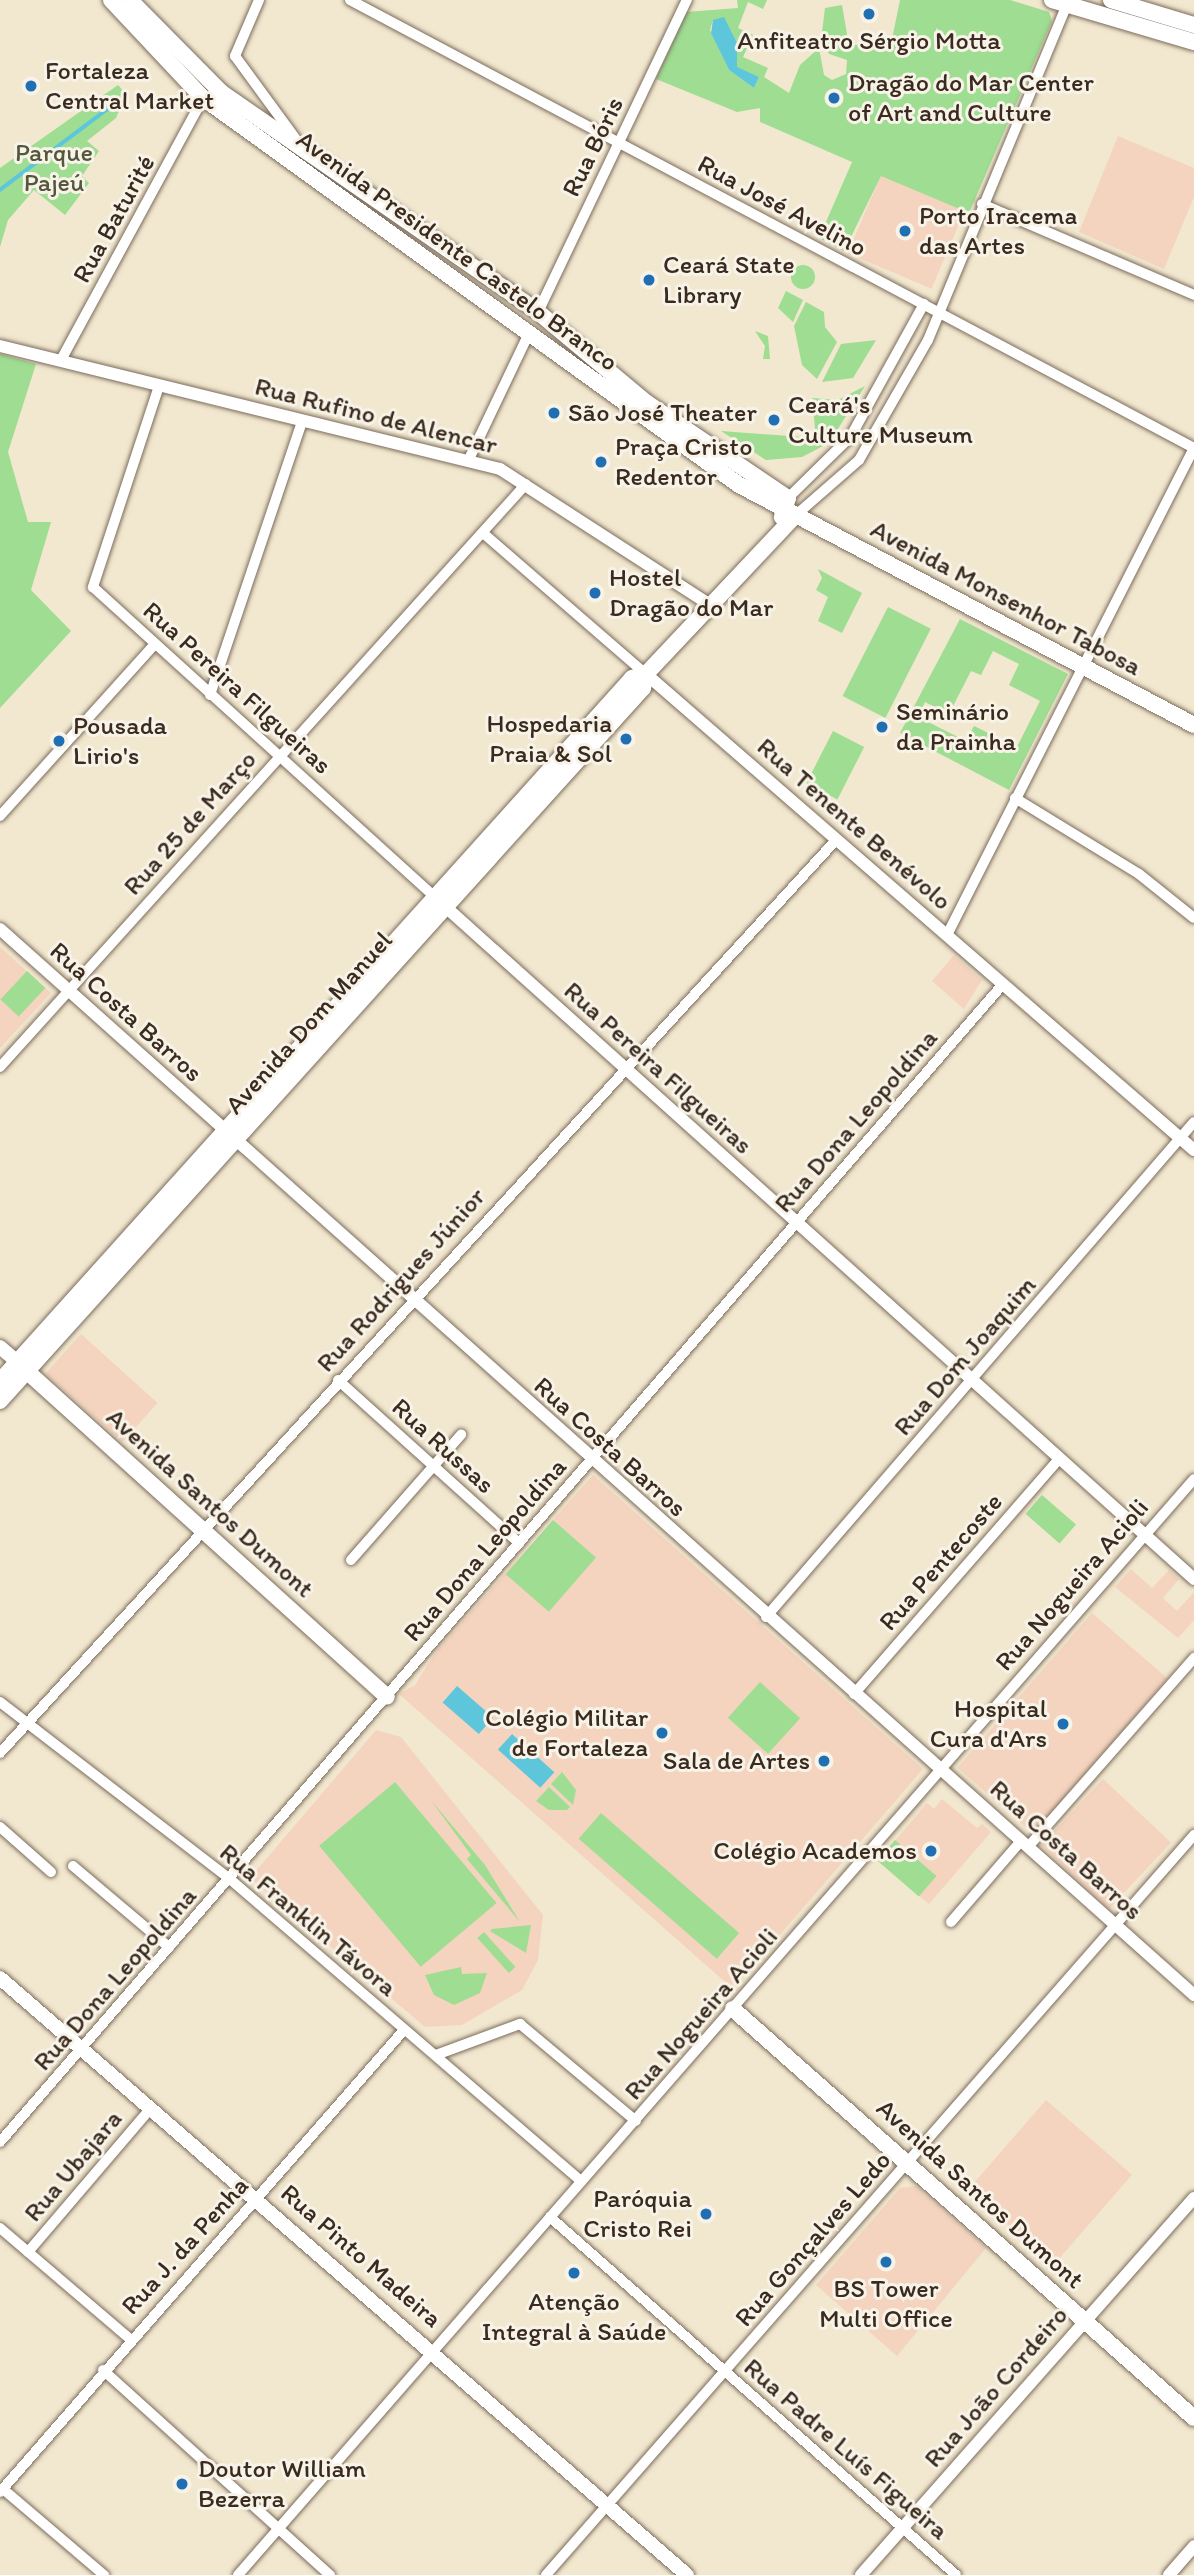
<!DOCTYPE html>
<meta charset="utf-8">
<style>
body{margin:0}
#map{position:relative;width:1194px;height:2575px;overflow:hidden;background:#f2e7cf;font-family:Itim,sans-serif}
div>[style]{position:absolute}
[style*='--x']{left:calc(var(--x)*1px);top:calc(var(--y)*1px);width:calc(var(--w)*1px);rotate:calc(var(--a)*1deg)}
.built>*{inset:0;background:#f4d4bf;transform-origin:0 0}
.green>*{inset:0;background:#9fdd92;transform-origin:0 0}
.round{border-radius:50%}
.water>*{inset:0;background:#5ec6db;transform-origin:0 0}
.stream>*{height:3.5px;margin:-1.75px;padding:0 1.75px;transform-origin:1.75px;border-radius:1.75px;background:#5ec6db}
.roads{filter:drop-shadow(0 0 2px #7b6c5c) drop-shadow(0 0 2px #7b6c5c)}
.minor>*{height:10px;margin:-5px;padding:0 5px;transform-origin:5px;border-radius:5px;background:#fff}
.tertiary>*{height:12px;margin:-6px;padding:0 6px;transform-origin:6px;border-radius:6px;background:#fff}
.secondary>*{height:14px;margin:-7px;padding:0 7px;transform-origin:7px;border-radius:7px;background:#fff}
.primary>*{height:16px;margin:-8px;padding:0 8px;transform-origin:8px;border-radius:8px;background:#fff}
.dots>*{width:19px;height:19px;translate:-50% -50%;box-sizing:border-box;border:4px solid #f7f3e8;border-radius:50%}
span{translate:-50% -50%;white-space:nowrap;text-align:center;line-height:1.15;-webkit-text-stroke:6px #f7f3e8;paint-order:stroke}
.poi-label{font-size:26px;color:#3b2a1e}
.left{translate:0 -50%;text-align:left}
.right{translate:-100% -50%;text-align:right}
.street-label{font-size:26px;color:#3b2a1e}
.park-label{font-size:26px;color:#54573b}
</style>
<div id="map">
<div class="built">
<div style="clip-path:polygon(1118px 136px,1194px 168px,1194px 197px,1164px 269px,1079px 232px)"></div>
<div style="left:881px;top:175px;width:91px;height:85px;rotate:23deg"></div>
<div style="clip-path:polygon(0 947px,51px 993px,0 1048px)"></div>
<div style="clip-path:polygon(954px 955px,982px 980px,964px 1009px,932px 981px)"></div>
<div style="left:81px;top:1334px;width:103px;height:53px;rotate:42deg"></div>
<div style="clip-path:polygon(593px 1475px,923px 1769px,733px 1989px,399px 1694px,415px 1685px,437px 1650px)"></div>
<div style="clip-path:polygon(1131px 1569px,1152px 1588px,1169px 1570px,1179px 1579px,1163px 1598px,1177px 1611px,1194px 1592px,1194px 1620px,1178px 1638px,1115px 1587px)"></div>
<div style="left:1092px;top:1613px;width:100px;height:205px;rotate:41deg"></div>
<div style="clip-path:polygon(376px 1730px,401px 1737px,543px 1915px,538px 1960px,522px 1990px,462px 2025px,425px 2027px,250px 1878px)"></div>
<div style="left:1103px;top:1779px;width:93px;height:91px;rotate:43deg"></div>
<div style="clip-path:polygon(942px 1799px,977px 1828px,982px 1824px,991px 1832px,929px 1904px,878px 1861px,927px 1803px,934px 1809px)"></div>
<div style="left:1046px;top:2100px;width:114px;height:119px;rotate:41deg"></div>
<div style="clip-path:polygon(916px 2186px,986px 2248px,897px 2356px,816px 2285px,900px 2188px)"></div>
</div>
<div class="green">
<div style="clip-path:polygon(evenodd,737px 0,767px 0,763px 9px,748px 2px,738px 28px,753px 35px,743px 57px,768px 68px,764px 77px,789px 93px,800px 65px,819px 48px,824px 75px,832px 80px,846px 74px,847px 60px,829px 54px,821px 40px,825px 8px,842px 5px,849px 46px,892px 39px,900px 0,1010px 0,1049px 12px,1052px 21px,969px 213px,881px 176px,844px 251px,819px 238px,852px 162px,760px 122px,760px 108px,737px 112px,656px 79px,686px 12px,738px 8px,737px 0,713px 20px,724px 21px,737px 68px,759px 77px,754px 88px,729px 70px,710px 30px,713px 20px)"></div>
<div style="clip-path:polygon(118px 85px,126px 94px,116px 118px,87px 141px,99px 151px,82px 176px,89px 183px,65px 215px,34px 190px,8px 220px,0 247px,0 168px)"></div>
<div class="round" style="left:791px;top:265px;width:24px;height:24px"></div>
<div style="clip-path:polygon(786px 291px,803px 300px,793px 322px,778px 308px)"></div>
<div style="clip-path:polygon(806px 302px,824px 312px,825px 327px,837px 342px,817px 379px,802px 365px,794px 326px)"></div>
<div style="clip-path:polygon(755px 331px,768px 336px,770px 359px,763px 359px,765px 346px)"></div>
<div style="clip-path:polygon(876px 340px,853px 378px,822px 382px,841px 344px)"></div>
<div style="clip-path:polygon(0 354px,36px 364px,8px 452px,28px 522px,51px 522px,31px 590px,71px 631px,0 708px)"></div>
<div style="clip-path:polygon(865px 386px,829px 443px,802px 457px,766px 460px,721px 431px,816px 438px,812px 398px,838px 400px)"></div>
<div style="clip-path:polygon(818px 569px,862px 593px,842px 633px,818px 621px,828px 597px,816px 590px,822px 578px)"></div>
<div style="left:888px;top:607px;width:48px;height:100px;rotate:27deg"></div>
<div style="clip-path:polygon(evenodd,960px 619px,1068px 674px,1009px 790px,900px 733px,960px 619px,993px 651px,1019px 664px,1009px 685px,1040px 701px,1017px 747px,974px 726px,966px 741px,918px 717px,925px 702px,949px 714px,971px 671px,981px 675px,993px 651px)"></div>
<div style="left:833px;top:731px;width:35px;height:59px;rotate:27deg"></div>
<div style="left:27px;top:971px;width:25px;height:39px;rotate:43deg"></div>
<div style="left:1042px;top:1495px;width:45px;height:25px;rotate:41deg"></div>
<div style="left:553px;top:1520px;width:57px;height:72px;rotate:41deg"></div>
<div style="left:760px;top:1682px;width:54px;height:48px;rotate:42deg"></div>
<div style="clip-path:polygon(562px 1772px,576px 1790px,573px 1805px,551px 1784px)"></div>
<div style="left:395px;top:1782px;width:158px;height:99px;rotate:50deg"></div>
<div style="clip-path:polygon(549px 1787px,570px 1807px,567px 1810px,549px 1810px,536px 1801px)"></div>
<div style="clip-path:polygon(430px 1799px,485px 1865px,520px 1922px,467px 1859px,471px 1855px)"></div>
<div style="left:601px;top:1813px;width:183px;height:34px;rotate:41deg"></div>
<div style="left:895px;top:1840px;width:55px;height:27px;rotate:41deg"></div>
<div style="clip-path:polygon(531px 1925px,526px 1953px,490px 1931px,492px 1929px)"></div>
<div style="left:484px;top:1932px;width:47px;height:9px;rotate:48deg"></div>
<div style="clip-path:polygon(461px 1967px,462px 1974px,487px 1973px,480px 1993px,454px 2005px,434px 1995px,425px 1975px)"></div>
</div>
<div class="water">
<div style="clip-path:polygon(724px 17px,737px 43px,737px 67px,759px 77px,754px 88px,729px 70px,711px 33px,713px 20px)"></div>
<div style="left:457px;top:1686px;width:48px;height:22px;rotate:41deg"></div>
<div style="left:512px;top:1734px;width:57px;height:21px;rotate:42deg"></div>
</div>
<div class="stream">
<div style="--x:0;--y:190;--w:141;--a:-37"></div>
</div>
<div class="roads">
<div class="minor">
<div style="--x:259;--y:0;--w:61;--a:113.2"></div>
<div style="--x:235;--y:56;--w:102;--a:53.8"></div>
<div style="--x:350;--y:0;--w:956;--a:27.96"></div>
<div style="--x:982;--y:204;--w:231;--a:23.2"></div>
<div style="--x:538;--y:312;--w:346;--a:-64.5"></div>
<div style="--x:61;--y:360;--w:298;--a:-61.5"></div>
<div style="--x:159;--y:386;--w:212;--a:108.2"></div>
<div style="--x:93;--y:587;--w:462;--a:42.2"></div>
<div style="--x:469;--y:459;--w:142;--a:-64.5"></div>
<div style="--x:788;--y:498;--w:88;--a:-44.5"></div>
<div style="--x:851;--y:436;--w:151;--a:-61.1"></div>
<div style="--x:796;--y:515;--w:84;--a:-41.1"></div>
<div style="--x:859;--y:460;--w:138;--a:-60.1"></div>
<div style="--x:928;--y:340;--w:368;--a:-67.5"></div>
<div style="--x:483;--y:533;--w:216;--a:40.9"></div>
<div style="--x:210;--y:695;--w:288;--a:-71.4"></div>
<div style="--x:1015;--y:798;--w:145;--a:31.5"></div>
<div style="--x:1139;--y:874;--w:70;--a:38.7"></div>
<div style="--x:0;--y:816;--w:230;--a:-48"></div>
<div style="--x:947;--y:935;--w:546;--a:-63.11"></div>
<div style="--x:0;--y:1067;--w:785;--a:-47.94"></div>
<div style="--x:338;--y:1380;--w:244;--a:42"></div>
<div style="--x:351;--y:1560;--w:167;--a:-48.7"></div>
<div style="--x:766;--y:1617;--w:654;--a:-49.15"></div>
<div style="--x:854;--y:1694;--w:313;--a:-48.9"></div>
<div style="--x:0;--y:1702;--w:292;--a:37.6"></div>
<div style="--x:231;--y:1880;--w:462;--a:40.7"></div>
<div style="--x:0;--y:1753;--w:1239;--a:-47.52"></div>
<div style="--x:0;--y:1827;--w:68;--a:41.4"></div>
<div style="--x:1028;--y:1847;--w:252;--a:-48.7"></div>
<div style="--x:73;--y:1866;--w:126;--a:40.2"></div>
<div style="--x:951;--y:1922;--w:107;--a:-49.2"></div>
<div style="--x:436;--y:2055;--w:90;--a:-20.3"></div>
<div style="--x:520;--y:2024;--w:151;--a:39.9"></div>
<div style="--x:0;--y:2142;--w:1532;--a:-49.1"></div>
<div style="--x:550;--y:2217;--w:541;--a:41.4"></div>
<div style="--x:0;--y:2228;--w:171;--a:40.5"></div>
<div style="--x:28;--y:2252;--w:189;--a:-49.5"></div>
<div style="--x:103;--y:2370;--w:306;--a:42.1"></div>
<div style="--x:3;--y:2489;--w:133;--a:40.4"></div>
<div style="--x:0;--y:2492;--w:614;--a:-48.83"></div>
<div style="--x:238;--y:2575;--w:1454;--a:-48.9"></div>
<div style="--x:546;--y:2575;--w:984;--a:-48.79"></div>
</div>
<div class="tertiary">
<div style="--x:0;--y:346;--w:515;--a:13.82"></div>
<div style="--x:500;--y:469;--w:249;--a:32.9"></div>
<div style="--x:646;--y:674;--w:726;--a:40.98"></div>
<div style="--x:439;--y:901;--w:1015;--a:41.92"></div>
<div style="--x:0;--y:929;--w:1601;--a:41.76"></div>
<div style="--x:861;--y:2575;--w:503;--a:-48.55"></div>
<div style="--x:1169;--y:2575;--w:38;--a:-49"></div>
</div>
<div class="secondary">
<div style="--x:0;--y:1347;--w:23;--a:41"></div>
<div style="--x:0;--y:1978;--w:910;--a:40.99"></div>
</div>
<div class="primary">
<div style="--x:111;--y:0;--w:134;--a:46.8"></div>
<div style="--x:203;--y:98;--w:661;--a:35.83"></div>
<div style="--x:739;--y:485;--w:514;--a:27.81"></div>
<div style="--x:130;--y:0;--w:131;--a:45.3"></div>
<div style="--x:222;--y:93;--w:384;--a:34.7"></div>
<div style="--x:538;--y:312;--w:142;--a:39.9"></div>
<div style="--x:647;--y:403;--w:170;--a:34"></div>
<div style="--x:788;--y:498;--w:20;--a:108"></div>
<div style="--x:1052;--y:0;--w:148;--a:16.5"></div>
<div style="--x:1111;--y:0;--w:87;--a:16.8"></div>
<div style="--x:21;--y:1366;--w:493;--a:42.1"></div>
<div style="--x:0;--y:1381;--w:945;--a:-48.04"></div>
<div style="--x:632;--y:678;--w:15;--a:-16"></div>
<div style="--x:646;--y:674;--w:219;--a:-46.7"></div>
<div style="--x:0;--y:1401;--w:960;--a:-47.96"></div>
<div style="--x:643;--y:688;--w:14;--a:-78"></div>
<div style="--x:733;--y:2009;--w:616;--a:41.58"></div>
</div>
</div>
<div class="dots">
<div style="left:869px;top:14px;background:#1f6fb2"></div>
<div style="left:31px;top:86px;background:#1f6fb2"></div>
<div style="left:834px;top:98px;background:#1f6fb2"></div>
<div style="left:905px;top:231px;background:#1f6fb2"></div>
<div style="left:649px;top:280px;background:#1f6fb2"></div>
<div style="left:554px;top:413px;background:#1f6fb2"></div>
<div style="left:774px;top:420px;background:#1f6fb2"></div>
<div style="left:601px;top:462px;background:#1f6fb2"></div>
<div style="left:595px;top:593px;background:#1f6fb2"></div>
<div style="left:882px;top:727px;background:#1f6fb2"></div>
<div style="left:626px;top:739px;background:#1f6fb2"></div>
<div style="left:59px;top:741px;background:#1f6fb2"></div>
<div style="left:1063px;top:1724px;background:#1f6fb2"></div>
<div style="left:662px;top:1733px;background:#1f6fb2"></div>
<div style="left:824px;top:1761px;background:#1f6fb2"></div>
<div style="left:931px;top:1851px;background:#1f6fb2"></div>
<div style="left:706px;top:2214px;background:#1f6fb2"></div>
<div style="left:886px;top:2262px;background:#1f6fb2"></div>
<div style="left:574px;top:2273px;background:#1f6fb2"></div>
<div style="left:182px;top:2484px;background:#1f6fb2"></div>
</div>
<div class="poi-label">
<span style="left:869px;top:41px">Anfiteatro Sérgio Motta</span>
<span class="left" style="left:45px;top:86px">Fortaleza<br>Central Market</span>
<span class="left" style="left:848px;top:98px">Dragão do Mar Center<br>of Art and Culture</span>
<span class="left" style="left:919px;top:231px">Porto Iracema<br>das Artes</span>
<span class="left" style="left:663px;top:280px">Ceará State<br>Library</span>
<span class="left" style="left:788px;top:420px">Ceará's<br>Culture Museum</span>
<span class="left" style="left:568px;top:413px">São José Theater</span>
<span class="left" style="left:615px;top:462px">Praça Cristo<br>Redentor</span>
<span class="left" style="left:609px;top:593px">Hostel<br>Dragão do Mar</span>
<span class="left" style="left:896px;top:727px">Seminário<br>da Prainha</span>
<span class="right" style="left:612px;top:739px">Hospedaria<br>Praia &amp; Sol</span>
<span class="left" style="left:73px;top:741px">Pousada<br>Lirio's</span>
<span class="right" style="left:1047px;top:1724px">Hospital<br>Cura d'Ars</span>
<span class="right" style="left:648px;top:1733px">Colégio Militar<br>de Fortaleza</span>
<span class="right" style="left:810px;top:1761px">Sala de Artes</span>
<span class="right" style="left:917px;top:1851px">Colégio Academos</span>
<span class="right" style="left:692px;top:2214px">Paróquia<br>Cristo Rei</span>
<span style="left:886px;top:2304px">BS Tower<br>Multi Office</span>
<span style="left:574px;top:2317px">Atenção<br>Integral à Saúde</span>
<span class="left" style="left:198px;top:2484px">Doutor William<br>Bezerra</span>
</div>
<div class="street-label">
<span style="left:593px;top:147px;rotate:-64deg">Rua Bóris</span>
<span style="left:782px;top:206px;rotate:28deg">Rua José Avelino</span>
<span style="left:114px;top:219px;rotate:-61deg">Rua Baturité</span>
<span style="left:457px;top:251px;rotate:36deg">Avenida Presidente Castelo Branco</span>
<span style="left:376px;top:416px;rotate:14deg">Rua Rufino de Alencar</span>
<span style="left:1006px;top:598px;rotate:28deg">Avenida Monsenhor Tabosa</span>
<span style="left:237px;top:688px;rotate:42deg">Rua Pereira Filgueiras</span>
<span style="left:190px;top:823px;rotate:-48deg">Rua 25 de Março</span>
<span style="left:854px;top:824px;rotate:41deg">Rua Tenente Benévolo</span>
<span style="left:126px;top:1012px;rotate:42deg">Rua Costa Barros</span>
<span style="left:309px;top:1023px;rotate:-48deg">Avenida Dom Manuel</span>
<span style="left:658px;top:1068px;rotate:42deg">Rua Pereira Filgueiras</span>
<span style="left:856px;top:1121px;rotate:-49deg">Rua Dona Leopoldina</span>
<span style="left:401px;top:1280px;rotate:-48deg">Rua Rodrigues Júnior</span>
<span style="left:965px;top:1356px;rotate:-49deg">Rua Dom Joaquim</span>
<span style="left:443px;top:1446px;rotate:42deg">Rua Russas</span>
<span style="left:610px;top:1447px;rotate:42deg">Rua Costa Barros</span>
<span style="left:210px;top:1503px;rotate:42deg">Avenida Santos Dumont</span>
<span style="left:485px;top:1550px;rotate:-49deg">Rua Dona Leopoldina</span>
<span style="left:941px;top:1562px;rotate:-49deg">Rua Pentecoste</span>
<span style="left:1072px;top:1585px;rotate:-49deg">Rua Nogueira Acioli</span>
<span style="left:1066px;top:1850px;rotate:42deg">Rua Costa Barros</span>
<span style="left:308px;top:1920px;rotate:40deg">Rua Franklin Távora</span>
<span style="left:115px;top:1979px;rotate:-49deg">Rua Dona Leopoldina</span>
<span style="left:701px;top:2014px;rotate:-49deg">Rua Nogueira Acioli</span>
<span style="left:73px;top:2166px;rotate:-50deg">Rua Ubajara</span>
<span style="left:980px;top:2194px;rotate:42deg">Avenida Santos Dumont</span>
<span style="left:813px;top:2239px;rotate:-49deg">Rua Gonçalves Ledo</span>
<span style="left:185px;top:2246px;rotate:-48deg">Rua J. da Penha</span>
<span style="left:361px;top:2256px;rotate:41deg">Rua Pinto Madeira</span>
<span style="left:996px;top:2387px;rotate:-49deg">Rua João Cordeiro</span>
<span style="left:846px;top:2449px;rotate:41deg">Rua Padre Luís Figueira</span>
</div>
<div class="park-label">
<span style="left:54px;top:168px">Parque<br>Pajeú</span>
</div>
</div>
